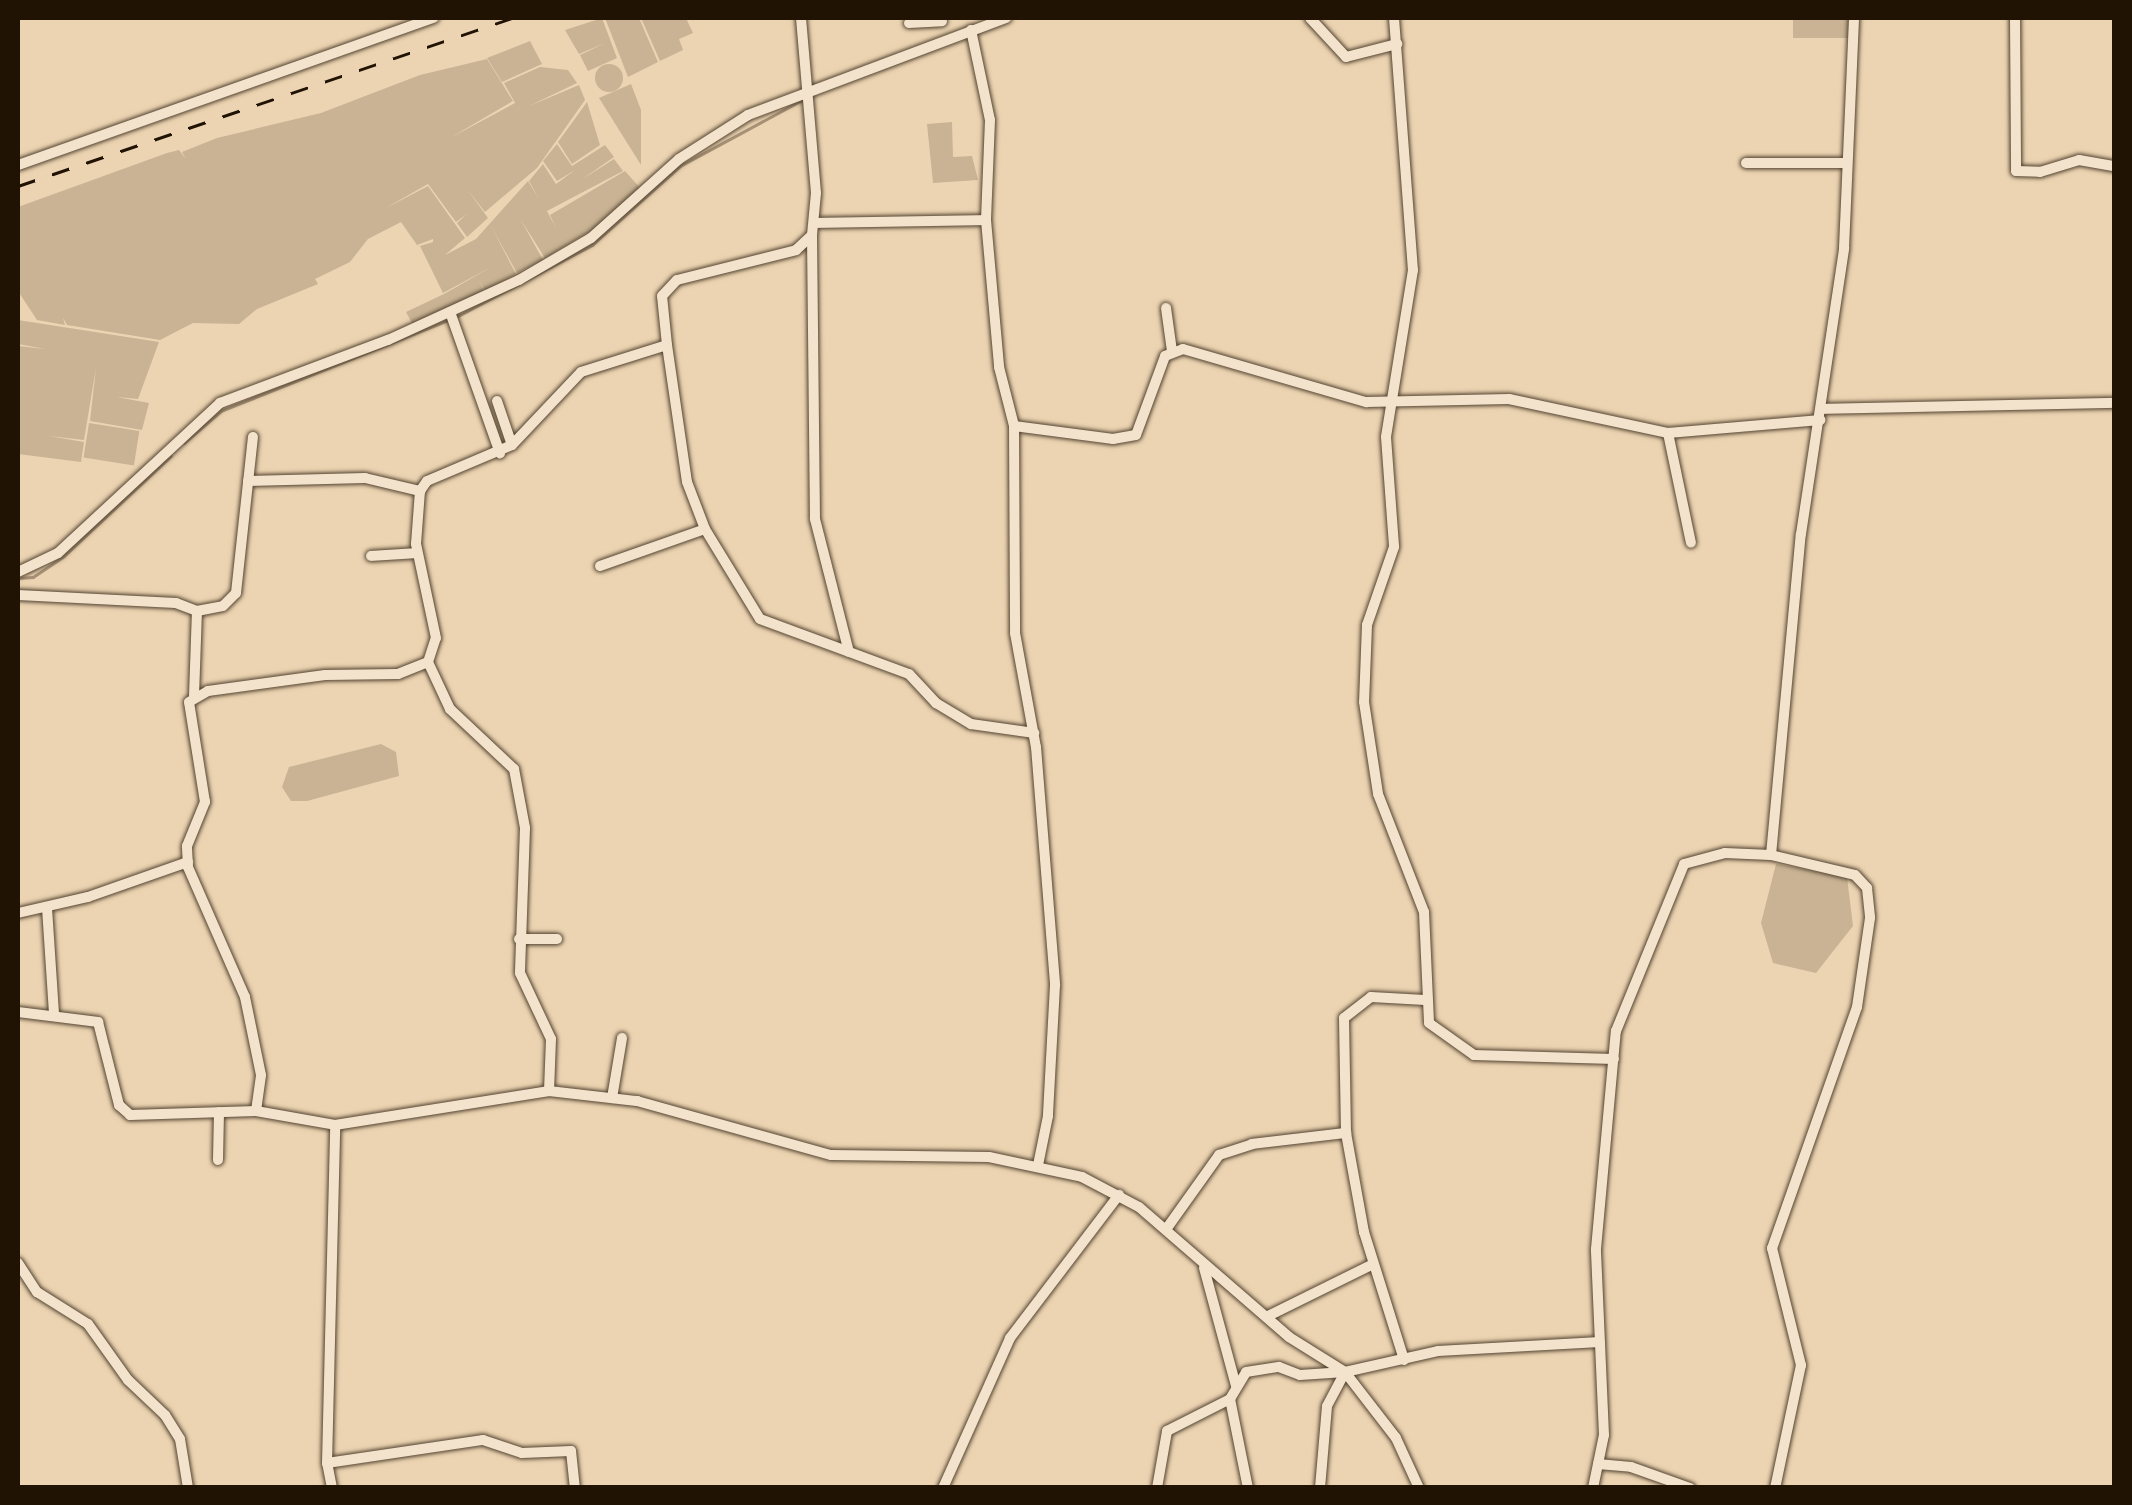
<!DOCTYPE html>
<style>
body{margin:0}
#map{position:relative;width:2132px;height:1505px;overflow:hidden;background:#ecd4b2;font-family:"IM FELL English",serif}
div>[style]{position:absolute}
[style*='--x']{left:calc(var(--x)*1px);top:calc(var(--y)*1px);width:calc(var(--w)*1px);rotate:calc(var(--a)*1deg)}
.green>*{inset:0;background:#c9b394;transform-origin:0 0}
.round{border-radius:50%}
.stream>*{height:2.5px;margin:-1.25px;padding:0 1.25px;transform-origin:1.25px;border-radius:1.25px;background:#a79277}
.roads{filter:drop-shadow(0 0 2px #534330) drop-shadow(0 0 2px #534330)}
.minor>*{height:10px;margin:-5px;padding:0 5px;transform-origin:5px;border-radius:5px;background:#f3e3cd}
.rail>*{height:2.5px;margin-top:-1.25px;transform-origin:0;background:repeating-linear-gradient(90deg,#201304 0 18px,transparent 0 36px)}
span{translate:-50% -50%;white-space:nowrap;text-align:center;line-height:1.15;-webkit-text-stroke:8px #f3e3cd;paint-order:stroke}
.frame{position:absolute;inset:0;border:20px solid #201304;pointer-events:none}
</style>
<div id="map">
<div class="green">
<div style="clip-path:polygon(602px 18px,617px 58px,588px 71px,580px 55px,605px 43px,579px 54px,565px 30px)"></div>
<div style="clip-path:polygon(605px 18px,639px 18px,658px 62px,628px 77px)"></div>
<div style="clip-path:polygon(641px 18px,686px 18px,693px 33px,679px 39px,683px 50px,660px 61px)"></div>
<div style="left:1793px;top:18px;width:58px;height:20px"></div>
<div style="clip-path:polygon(530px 41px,542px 64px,502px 82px,487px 58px)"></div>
<div style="clip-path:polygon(487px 59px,513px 101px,450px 138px,515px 103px,504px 83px,540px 67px,568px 70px,577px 83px,529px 106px,579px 85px,585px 100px,537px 168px,485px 212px,467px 189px,488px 218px,467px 237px,457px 223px,467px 214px,456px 222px,428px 184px,384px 209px,428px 186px,465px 238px,445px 255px,476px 239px,528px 181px,539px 199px,529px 181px,543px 164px,556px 184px,575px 170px,557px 181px,543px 161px,557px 144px,572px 166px,605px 145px,614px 157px,581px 180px,614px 159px,623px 171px,547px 211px,556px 228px,550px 215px,625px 171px,641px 189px,609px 220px,545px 258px,521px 220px,543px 260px,517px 273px,491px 226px,516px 274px,485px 291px,479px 281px,484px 291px,413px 325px,406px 312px,444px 294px,493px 266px,443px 293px,420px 246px,433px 242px,433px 239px,417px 245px,401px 222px,368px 239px,350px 262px,315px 279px,318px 284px,257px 309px,239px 324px,193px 323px,160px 340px,67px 325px,63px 318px,65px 325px,37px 320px,18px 291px,18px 207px,167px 153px,179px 150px,186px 159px,182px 152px,217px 138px,321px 113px,420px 75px)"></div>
<div class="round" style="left:595px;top:64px;width:28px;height:28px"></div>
<div style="clip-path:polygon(631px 84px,641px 110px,641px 165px,599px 98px)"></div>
<div style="clip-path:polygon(587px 102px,600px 145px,572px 164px,558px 142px)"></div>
<div style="clip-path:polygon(952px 122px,953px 157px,972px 156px,978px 180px,933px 183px,927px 124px)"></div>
<div style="clip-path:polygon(18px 320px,159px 342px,138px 399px,117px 397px,149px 403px,142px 430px,90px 421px,96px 368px,84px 440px,49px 436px,84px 442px,81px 462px,18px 454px,18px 346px,45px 349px,18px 344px)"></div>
<div style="left:89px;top:423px;width:51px;height:35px;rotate:9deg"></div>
<div style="clip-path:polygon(381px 744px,396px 752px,399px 776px,307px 801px,291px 801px,282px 787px,289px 767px)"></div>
<div style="clip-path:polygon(1776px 864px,1847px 877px,1853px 926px,1816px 973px,1773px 963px,1761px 923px)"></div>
</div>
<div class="stream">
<div style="--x:458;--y:316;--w:152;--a:-27.9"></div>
<div style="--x:592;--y:245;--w:118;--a:-41.9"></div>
<div style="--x:680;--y:166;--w:136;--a:-28.4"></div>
<div style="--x:184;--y:443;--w:49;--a:-40.9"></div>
<div style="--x:221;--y:411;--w:248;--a:-21.8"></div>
<div style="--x:18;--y:578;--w:15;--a:-4"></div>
<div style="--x:33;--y:577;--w:37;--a:-34"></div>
<div style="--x:64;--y:556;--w:146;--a:-43.1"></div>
</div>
<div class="roads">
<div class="minor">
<div style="--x:1310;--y:18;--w:53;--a:47.3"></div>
<div style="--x:1346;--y:57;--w:53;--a:-14.3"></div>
<div style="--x:1394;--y:18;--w:253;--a:85.7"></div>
<div style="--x:1413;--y:270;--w:169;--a:99.2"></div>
<div style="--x:1386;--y:437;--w:110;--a:85.8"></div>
<div style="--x:1394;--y:547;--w:83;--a:109.1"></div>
<div style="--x:1367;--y:625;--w:77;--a:92.2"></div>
<div style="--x:1364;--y:702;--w:93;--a:81.3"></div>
<div style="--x:1378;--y:794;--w:127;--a:68.7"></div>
<div style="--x:1424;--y:912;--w:111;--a:87.4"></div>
<div style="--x:1429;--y:1023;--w:55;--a:35.4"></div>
<div style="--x:1474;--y:1055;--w:140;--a:1.6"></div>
<div style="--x:2015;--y:18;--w:153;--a:89.6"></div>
<div style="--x:2016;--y:171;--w:24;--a:2"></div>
<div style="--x:2040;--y:172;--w:41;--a:-17.1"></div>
<div style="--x:2079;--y:160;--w:36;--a:10"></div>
<div style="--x:909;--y:23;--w:33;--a:-3"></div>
<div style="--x:971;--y:30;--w:92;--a:78.1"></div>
<div style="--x:990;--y:120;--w:100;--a:92.3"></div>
<div style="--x:1746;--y:163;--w:101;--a:0"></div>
<div style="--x:18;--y:165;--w:441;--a:-19.5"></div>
<div style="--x:817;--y:223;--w:169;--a:-1"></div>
<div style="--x:986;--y:220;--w:148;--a:84.9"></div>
<div style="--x:999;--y:367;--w:61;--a:75.7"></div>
<div style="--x:1014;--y:426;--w:207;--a:89.7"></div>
<div style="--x:1015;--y:633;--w:116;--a:79.6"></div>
<div style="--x:1036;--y:747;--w:239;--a:85.4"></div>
<div style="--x:1055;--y:985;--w:131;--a:93.1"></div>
<div style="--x:1048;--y:1116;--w:50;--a:101.5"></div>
<div style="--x:812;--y:235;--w:284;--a:89.4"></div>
<div style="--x:815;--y:519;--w:137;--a:75.7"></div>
<div style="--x:1166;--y:308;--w:43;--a:82.1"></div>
<div style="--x:450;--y:312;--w:150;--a:70.5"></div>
<div style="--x:667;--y:345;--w:138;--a:81.7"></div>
<div style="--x:687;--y:482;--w:50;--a:69"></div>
<div style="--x:705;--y:529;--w:105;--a:58.6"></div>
<div style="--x:760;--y:619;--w:159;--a:20.3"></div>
<div style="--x:909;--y:674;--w:40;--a:47"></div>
<div style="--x:936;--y:703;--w:41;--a:31"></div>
<div style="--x:971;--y:724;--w:64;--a:8.1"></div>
<div style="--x:497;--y:401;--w:46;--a:71.2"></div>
<div style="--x:1821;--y:409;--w:293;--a:-1.2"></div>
<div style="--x:1014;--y:426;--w:100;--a:7.5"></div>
<div style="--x:1113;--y:439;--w:23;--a:-10"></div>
<div style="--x:1136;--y:435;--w:84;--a:-69.8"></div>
<div style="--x:1165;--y:356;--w:19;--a:-21"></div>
<div style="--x:1183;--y:349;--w:191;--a:16.2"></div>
<div style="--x:1366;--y:402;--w:143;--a:-1.2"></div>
<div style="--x:1509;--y:399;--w:163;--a:12.1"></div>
<div style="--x:1668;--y:433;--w:153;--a:-4.9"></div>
<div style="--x:1668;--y:433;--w:112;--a:78.2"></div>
<div style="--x:248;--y:481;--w:117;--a:-1.5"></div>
<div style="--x:365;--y:478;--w:57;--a:13.3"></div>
<div style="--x:371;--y:556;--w:46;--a:-3.7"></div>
<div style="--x:600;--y:566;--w:111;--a:-19.4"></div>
<div style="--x:18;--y:572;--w:44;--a:-25.4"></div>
<div style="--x:58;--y:553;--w:221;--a:-42.8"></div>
<div style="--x:220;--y:403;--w:179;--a:-20.6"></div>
<div style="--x:388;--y:340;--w:144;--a:-24.6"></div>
<div style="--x:519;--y:280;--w:83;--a:-30.3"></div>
<div style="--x:591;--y:238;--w:118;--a:-41.9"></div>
<div style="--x:679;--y:159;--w:82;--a:-32.5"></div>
<div style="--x:748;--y:115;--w:276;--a:-20.6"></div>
<div style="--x:18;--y:595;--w:158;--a:2.9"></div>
<div style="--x:176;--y:603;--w:22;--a:21"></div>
<div style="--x:197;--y:611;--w:26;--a:-11"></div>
<div style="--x:223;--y:606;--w:18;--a:-45"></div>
<div style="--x:236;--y:593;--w:157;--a:-83.8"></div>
<div style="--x:428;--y:662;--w:52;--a:64.9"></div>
<div style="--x:450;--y:709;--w:88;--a:43.2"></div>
<div style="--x:514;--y:769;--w:60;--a:79.4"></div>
<div style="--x:525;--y:828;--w:145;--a:92"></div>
<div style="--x:520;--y:973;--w:73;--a:64.8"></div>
<div style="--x:551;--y:1039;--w:52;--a:92.2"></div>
<div style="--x:194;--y:696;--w:85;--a:-88"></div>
<div style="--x:1771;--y:855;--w:86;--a:13.4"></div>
<div style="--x:1855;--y:875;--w:18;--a:47"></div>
<div style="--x:1867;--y:888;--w:30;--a:84"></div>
<div style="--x:1870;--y:918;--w:90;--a:98.3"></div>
<div style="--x:1857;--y:1007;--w:256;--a:109.4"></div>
<div style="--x:1772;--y:1248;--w:121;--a:76.1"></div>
<div style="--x:1801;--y:1365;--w:126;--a:101.9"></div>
<div style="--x:47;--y:908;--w:106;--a:86.2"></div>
<div style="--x:18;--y:913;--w:72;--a:-12.9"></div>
<div style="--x:88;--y:897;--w:106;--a:-19.3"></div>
<div style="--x:519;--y:939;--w:38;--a:0"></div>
<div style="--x:18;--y:1012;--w:81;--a:7.1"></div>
<div style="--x:98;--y:1022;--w:86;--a:75.8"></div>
<div style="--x:119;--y:1105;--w:15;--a:42"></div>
<div style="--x:130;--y:1115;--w:126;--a:-1.8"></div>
<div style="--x:256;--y:1111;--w:80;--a:10"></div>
<div style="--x:335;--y:1125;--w:217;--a:-9"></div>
<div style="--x:549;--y:1091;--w:89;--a:6.5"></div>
<div style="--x:637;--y:1101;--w:201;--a:15.6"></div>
<div style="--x:831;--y:1155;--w:158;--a:0.7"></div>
<div style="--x:989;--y:1157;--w:95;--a:12.1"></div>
<div style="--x:1082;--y:1177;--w:64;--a:27.8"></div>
<div style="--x:1139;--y:1207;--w:198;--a:40.9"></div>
<div style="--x:1289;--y:1337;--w:66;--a:32"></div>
<div style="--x:1345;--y:1372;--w:83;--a:52.3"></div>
<div style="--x:1396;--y:1438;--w:55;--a:65.3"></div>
<div style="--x:612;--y:1098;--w:61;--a:-80.5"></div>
<div style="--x:256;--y:1111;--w:36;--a:-82"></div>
<div style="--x:261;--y:1075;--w:80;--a:-101.6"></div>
<div style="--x:245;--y:997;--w:142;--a:-113.7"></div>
<div style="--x:188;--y:867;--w:21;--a:-93"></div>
<div style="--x:187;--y:846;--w:48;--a:-67.8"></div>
<div style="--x:205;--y:802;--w:101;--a:-99.1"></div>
<div style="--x:189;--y:702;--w:22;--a:-30"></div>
<div style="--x:208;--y:691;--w:118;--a:-7.8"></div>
<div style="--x:325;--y:675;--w:73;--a:-0.8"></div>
<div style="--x:398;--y:674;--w:32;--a:-22"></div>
<div style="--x:428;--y:662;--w:25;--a:-72"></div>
<div style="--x:436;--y:638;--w:96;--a:-102"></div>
<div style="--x:416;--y:544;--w:53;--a:-85.7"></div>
<div style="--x:420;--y:491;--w:12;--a:-55"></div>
<div style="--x:427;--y:481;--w:92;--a:-23"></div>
<div style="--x:512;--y:445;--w:100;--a:-46.6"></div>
<div style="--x:581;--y:372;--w:90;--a:-17.4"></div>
<div style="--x:667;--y:345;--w:49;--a:-95.8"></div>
<div style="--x:662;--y:296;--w:22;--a:-47"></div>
<div style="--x:677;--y:280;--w:123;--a:-14.1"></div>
<div style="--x:796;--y:250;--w:22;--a:-43"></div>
<div style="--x:812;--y:235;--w:42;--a:-84.6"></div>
<div style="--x:816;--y:193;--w:176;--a:-94.9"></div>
<div style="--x:1346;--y:1133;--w:101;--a:79.7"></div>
<div style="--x:1364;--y:1232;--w:134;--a:72.6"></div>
<div style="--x:218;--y:1160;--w:48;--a:-88.8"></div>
<div style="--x:1167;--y:1228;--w:90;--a:-54.5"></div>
<div style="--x:1219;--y:1155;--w:35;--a:-18"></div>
<div style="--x:1252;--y:1144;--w:95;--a:-6.7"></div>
<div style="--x:1346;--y:1133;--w:115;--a:-91"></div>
<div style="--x:1344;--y:1018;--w:34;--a:-38"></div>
<div style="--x:1371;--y:997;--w:54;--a:3.2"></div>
<div style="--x:18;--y:1263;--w:35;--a:57"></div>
<div style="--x:37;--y:1292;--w:60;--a:32.1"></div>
<div style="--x:88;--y:1324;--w:69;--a:54.5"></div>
<div style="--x:128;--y:1380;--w:51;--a:43.4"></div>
<div style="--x:165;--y:1415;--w:28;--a:58"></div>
<div style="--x:180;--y:1439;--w:50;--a:80.7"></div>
<div style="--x:1204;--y:1268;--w:122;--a:74.8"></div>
<div style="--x:1268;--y:1316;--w:117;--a:-26.3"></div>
<div style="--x:1230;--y:1399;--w:91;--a:78.6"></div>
<div style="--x:327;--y:1463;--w:158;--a:-8.4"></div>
<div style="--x:483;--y:1440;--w:41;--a:18.4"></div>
<div style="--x:522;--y:1453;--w:49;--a:-2.3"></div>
<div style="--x:571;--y:1451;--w:37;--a:84"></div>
<div style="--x:1598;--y:1464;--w:33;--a:5"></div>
<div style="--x:1631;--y:1467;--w:63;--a:19.6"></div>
<div style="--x:332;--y:1488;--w:25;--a:-101"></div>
<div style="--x:327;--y:1463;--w:338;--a:-88.6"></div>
<div style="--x:943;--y:1488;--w:164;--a:-65.9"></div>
<div style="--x:1010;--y:1338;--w:180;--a:-52.7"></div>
<div style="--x:1157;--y:1488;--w:58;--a:-80"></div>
<div style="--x:1167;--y:1431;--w:71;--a:-26.9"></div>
<div style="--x:1230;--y:1399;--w:31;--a:-59"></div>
<div style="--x:1246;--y:1372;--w:33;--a:-9"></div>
<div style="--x:1279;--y:1367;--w:22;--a:21"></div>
<div style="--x:1300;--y:1375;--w:45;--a:-3.8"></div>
<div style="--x:1345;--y:1372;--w:95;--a:-12.7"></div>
<div style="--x:1438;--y:1351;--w:162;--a:-3.2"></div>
<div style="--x:1320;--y:1488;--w:82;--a:-85.1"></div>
<div style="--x:1327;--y:1406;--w:38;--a:-62"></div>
<div style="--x:1593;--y:1488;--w:54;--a:-78.3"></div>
<div style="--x:1604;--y:1435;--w:186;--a:-92.5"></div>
<div style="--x:1596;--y:1249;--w:219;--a:-84.8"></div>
<div style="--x:1616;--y:1031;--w:180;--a:-67.8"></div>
<div style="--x:1684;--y:864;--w:42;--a:-15"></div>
<div style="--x:1725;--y:853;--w:46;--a:2.5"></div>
<div style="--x:1771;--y:855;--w:322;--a:-84.7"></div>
<div style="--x:1801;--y:534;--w:289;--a:-81.4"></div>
<div style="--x:1844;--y:248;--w:230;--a:-87.5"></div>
</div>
</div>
<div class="rail">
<div style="--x:18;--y:186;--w:522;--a:-18.78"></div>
</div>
<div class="frame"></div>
</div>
